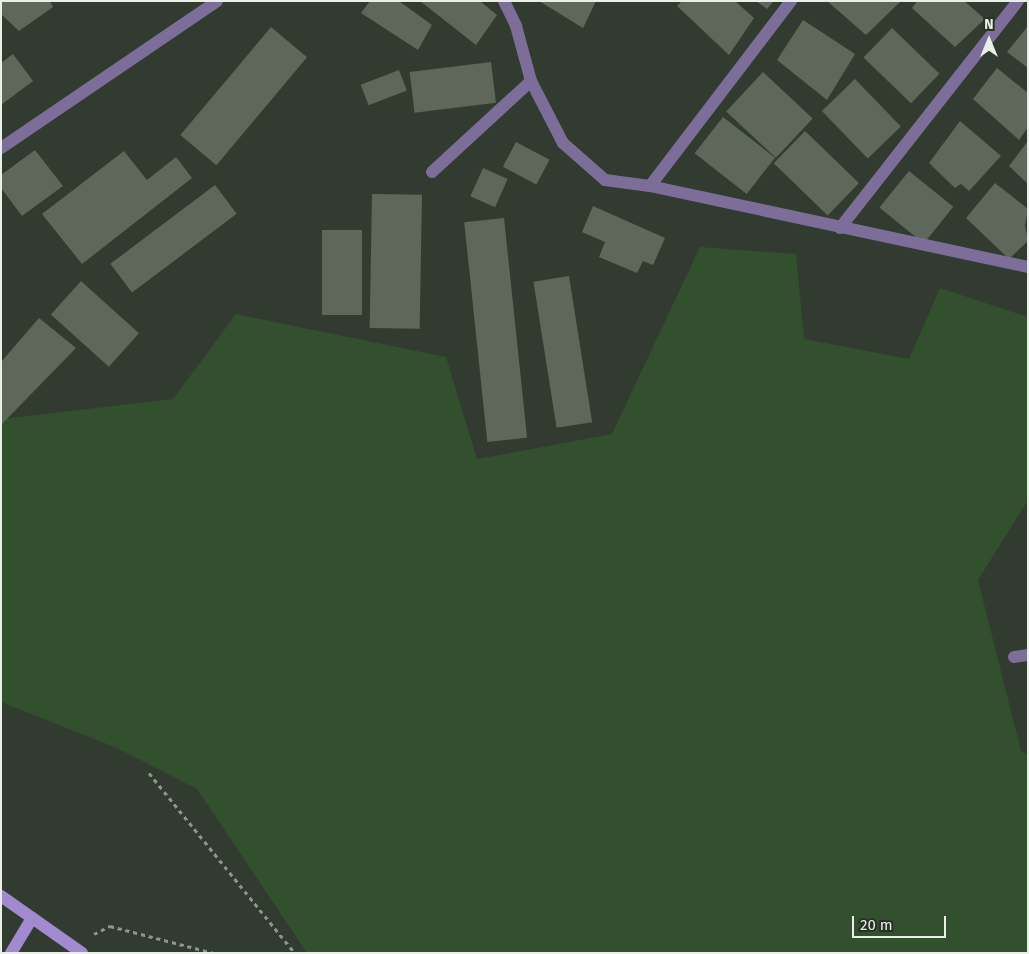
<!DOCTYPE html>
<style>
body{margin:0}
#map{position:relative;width:1029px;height:954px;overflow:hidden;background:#313b2f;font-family:"Fira Sans",sans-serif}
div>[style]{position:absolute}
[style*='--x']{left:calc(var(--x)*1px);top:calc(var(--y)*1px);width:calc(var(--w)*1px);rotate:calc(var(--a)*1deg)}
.green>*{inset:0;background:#32502d}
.building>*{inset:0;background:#5d685b;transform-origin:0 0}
.path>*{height:3px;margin-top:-1.5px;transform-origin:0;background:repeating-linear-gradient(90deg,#8e968c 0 4px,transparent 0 8px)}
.street>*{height:12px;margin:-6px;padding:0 6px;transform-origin:6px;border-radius:6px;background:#7c6d99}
.secondary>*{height:12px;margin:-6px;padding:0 6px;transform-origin:6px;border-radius:6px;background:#a18acf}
span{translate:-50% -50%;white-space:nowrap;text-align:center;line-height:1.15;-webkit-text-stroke:4.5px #273125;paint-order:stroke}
.frame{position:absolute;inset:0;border:2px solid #e9efe7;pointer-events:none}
.north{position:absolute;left:964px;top:15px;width:50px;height:50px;-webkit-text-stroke:4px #273125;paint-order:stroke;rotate:0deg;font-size:14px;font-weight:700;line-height:20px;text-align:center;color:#e9efe7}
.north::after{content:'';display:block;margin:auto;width:18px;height:22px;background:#e9efe7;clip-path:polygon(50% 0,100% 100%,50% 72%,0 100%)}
.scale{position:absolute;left:852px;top:916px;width:94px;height:22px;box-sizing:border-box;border:2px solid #e9efe7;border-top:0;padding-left:6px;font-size:15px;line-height:18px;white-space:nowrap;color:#e9efe7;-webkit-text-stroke:4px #273125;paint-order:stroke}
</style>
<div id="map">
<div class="green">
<div style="clip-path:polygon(700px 247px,796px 254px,804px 339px,909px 359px,940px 288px,1028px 317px,1028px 500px,978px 580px,1021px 751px,1028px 755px,1028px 953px,307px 953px,197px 789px,117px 748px,1px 702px,1px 419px,173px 399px,236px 314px,446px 357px,477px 459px,612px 434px)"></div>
</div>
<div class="building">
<div style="clip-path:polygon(1px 1px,50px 1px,53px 7px,19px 31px,1px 14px)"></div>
<div style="clip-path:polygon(370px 1px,399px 1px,432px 25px,418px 50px,361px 13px)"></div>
<div style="clip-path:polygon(420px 1px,480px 1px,497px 15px,476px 45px)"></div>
<div style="clip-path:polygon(539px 1px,596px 1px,583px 28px)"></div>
<div style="clip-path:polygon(682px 1px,735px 1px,754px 18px,729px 55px,677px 6px)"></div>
<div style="clip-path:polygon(756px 1px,774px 1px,767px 9px)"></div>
<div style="clip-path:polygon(827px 1px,899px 1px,900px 2px,866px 35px)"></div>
<div style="clip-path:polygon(917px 1px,964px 1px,985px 19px,955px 47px,912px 8px)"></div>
<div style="clip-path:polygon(803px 20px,855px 54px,827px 100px,777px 60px)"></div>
<div style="clip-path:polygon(1028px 26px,1028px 68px,1007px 52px)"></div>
<div style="left:271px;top:27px;width:47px;height:141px;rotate:40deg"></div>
<div style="left:892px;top:28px;width:66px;height:41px;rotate:44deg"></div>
<div style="clip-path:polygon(13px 54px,33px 81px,1px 105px,1px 63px)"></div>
<div style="left:491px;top:62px;width:41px;height:82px;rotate:83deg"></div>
<div style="clip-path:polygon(997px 68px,1028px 93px,1028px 127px,1019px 140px,973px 99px)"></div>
<div style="left:399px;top:70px;width:22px;height:41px;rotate:69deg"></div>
<div style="left:763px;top:72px;width:68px;height:54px;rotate:43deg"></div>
<div style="left:855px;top:79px;width:66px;height:46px;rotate:46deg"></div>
<div style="left:723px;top:117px;width:66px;height:46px;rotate:38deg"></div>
<div style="clip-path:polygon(960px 121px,1001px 156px,969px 191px,961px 184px,955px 188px,929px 163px)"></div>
<div style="left:805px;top:131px;width:75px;height:45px;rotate:44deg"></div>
<div style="clip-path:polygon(1028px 141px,1028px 184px,1009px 166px)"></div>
<div style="left:516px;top:142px;width:38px;height:28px;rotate:28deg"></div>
<div style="clip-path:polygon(35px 150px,63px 186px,22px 216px,1px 188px,1px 175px)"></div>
<div style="clip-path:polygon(124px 151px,147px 180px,176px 157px,192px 178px,82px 264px,42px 214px)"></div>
<div style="left:483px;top:168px;width:27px;height:31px;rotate:24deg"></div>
<div style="left:909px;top:171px;width:57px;height:47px;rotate:39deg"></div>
<div style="clip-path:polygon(995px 183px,1028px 209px,1025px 225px,1028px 241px,1009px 259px,966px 218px)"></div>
<div style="left:215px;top:185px;width:36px;height:131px;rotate:53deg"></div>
<div style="left:372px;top:194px;width:50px;height:134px;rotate:1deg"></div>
<div style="clip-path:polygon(593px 206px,665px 238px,653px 265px,643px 261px,637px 273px,599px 257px,605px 242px,582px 232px)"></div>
<div style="left:504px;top:218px;width:221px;height:40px;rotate:84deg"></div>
<div style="left:322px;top:230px;width:40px;height:85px"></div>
<div style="left:569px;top:276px;width:148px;height:36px;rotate:81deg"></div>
<div style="left:81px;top:281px;width:78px;height:45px;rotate:42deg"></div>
<div style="clip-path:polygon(39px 318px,76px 348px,1px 425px,1px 362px)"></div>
</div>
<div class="path">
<div style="--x:149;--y:773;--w:232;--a:51"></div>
<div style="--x:94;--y:934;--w:18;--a:-27"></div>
<div style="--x:110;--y:926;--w:107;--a:14.6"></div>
</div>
<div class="street">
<div style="--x:504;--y:1;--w:28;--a:64"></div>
<div style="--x:516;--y:26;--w:57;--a:74.7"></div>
<div style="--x:531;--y:81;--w:70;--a:62.7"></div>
<div style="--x:563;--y:143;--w:56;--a:41.4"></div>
<div style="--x:605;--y:180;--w:45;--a:7.6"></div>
<div style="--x:650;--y:186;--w:387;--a:12.1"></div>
<div style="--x:1;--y:148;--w:261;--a:-34.2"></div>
<div style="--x:432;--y:172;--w:134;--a:-42.6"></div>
<div style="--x:650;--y:186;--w:233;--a:-52.7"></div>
<div style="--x:840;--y:228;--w:288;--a:-51.9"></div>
<div style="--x:1014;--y:657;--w:14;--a:-8"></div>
</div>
<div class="secondary">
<div style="--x:1;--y:896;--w:99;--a:35.1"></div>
<div style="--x:11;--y:953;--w:41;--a:-59"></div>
</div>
<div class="frame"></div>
<div class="north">N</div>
<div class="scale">20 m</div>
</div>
